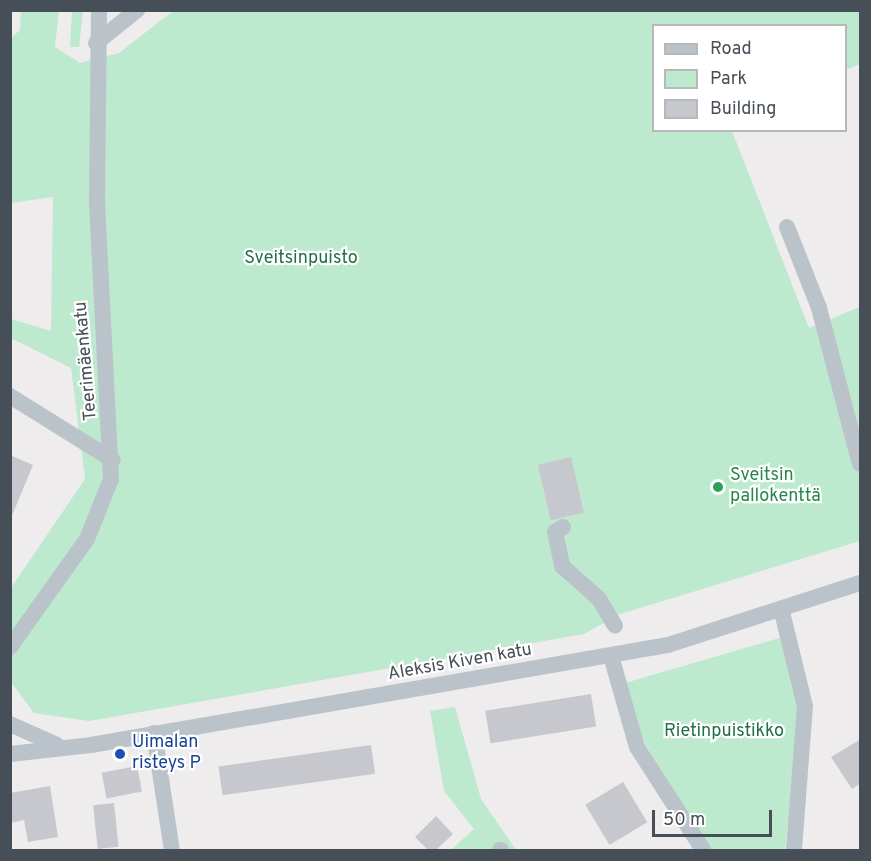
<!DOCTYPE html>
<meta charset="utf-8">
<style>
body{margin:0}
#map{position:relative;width:871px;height:861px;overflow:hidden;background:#eeecec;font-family:Overpass,sans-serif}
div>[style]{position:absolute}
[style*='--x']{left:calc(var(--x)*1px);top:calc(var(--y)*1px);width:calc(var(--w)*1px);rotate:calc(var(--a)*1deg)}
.green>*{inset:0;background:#bde9cf}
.building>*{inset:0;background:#c7c8ce;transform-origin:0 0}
.minor>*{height:16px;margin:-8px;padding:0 8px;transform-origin:8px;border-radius:8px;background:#bbc3ca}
.dots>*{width:16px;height:16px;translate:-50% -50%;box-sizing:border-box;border:3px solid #fff;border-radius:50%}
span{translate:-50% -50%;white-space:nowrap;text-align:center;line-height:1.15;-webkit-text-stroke:4.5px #fff;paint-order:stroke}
.park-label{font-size:18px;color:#1f7049}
.street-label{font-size:18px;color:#464f57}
.leisure-label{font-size:18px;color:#27864d}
.left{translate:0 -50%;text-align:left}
.transit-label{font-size:18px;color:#164399}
.frame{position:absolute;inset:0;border:12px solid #464f57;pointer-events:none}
.legend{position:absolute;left:652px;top:24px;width:195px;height:108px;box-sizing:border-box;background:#fff;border:2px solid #b5b9bc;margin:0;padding:8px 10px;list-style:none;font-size:18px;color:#464f57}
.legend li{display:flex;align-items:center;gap:12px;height:30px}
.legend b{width:30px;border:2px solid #b5b9bc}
.scale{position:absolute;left:652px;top:810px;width:120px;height:27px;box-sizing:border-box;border:3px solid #464f57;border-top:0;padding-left:8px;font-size:18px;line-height:21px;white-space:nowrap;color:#464f57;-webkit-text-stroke:4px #fff;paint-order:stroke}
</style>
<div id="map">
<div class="green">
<div style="clip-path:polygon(21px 11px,59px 11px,55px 47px,80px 63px,119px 53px,173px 11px,860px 11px,860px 64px,846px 70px,846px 26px,654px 26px,654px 130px,732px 131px,809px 328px,860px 307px,860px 541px,620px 614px,584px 634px,89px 721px,34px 713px,11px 682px,11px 588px,85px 479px,71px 368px,11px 338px,11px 319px,51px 331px,53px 197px,11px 203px,11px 38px,20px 30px)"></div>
<div style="clip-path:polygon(72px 11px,83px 11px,79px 47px,70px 47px)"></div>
<div style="clip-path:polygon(783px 637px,799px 709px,785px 850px,711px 850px,644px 742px,625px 683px)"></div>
<div style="clip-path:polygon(455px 707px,481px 799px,516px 850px,451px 850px,474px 829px,444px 791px,430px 711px)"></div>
</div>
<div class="building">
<div style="clip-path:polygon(10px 455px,33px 465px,11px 518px,10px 518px)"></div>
<div style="left:571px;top:457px;width:57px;height:34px;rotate:77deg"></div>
<div style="left:591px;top:694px;width:33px;height:107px;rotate:81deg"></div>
<div style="clip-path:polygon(861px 739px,861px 783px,852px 789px,831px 757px)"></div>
<div style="left:371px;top:745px;width:29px;height:154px;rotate:82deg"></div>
<div style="left:137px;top:766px;width:26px;height:36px;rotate:79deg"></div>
<div style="left:623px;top:782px;width:47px;height:44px;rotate:59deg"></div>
<div style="clip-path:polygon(50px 786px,58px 837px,28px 842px,24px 820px,10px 823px,10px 793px)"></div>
<div style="left:114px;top:803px;width:44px;height:21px;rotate:84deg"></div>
<div style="clip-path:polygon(436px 816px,453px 834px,436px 850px,428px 850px,415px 837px)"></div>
</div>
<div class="minor">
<div style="--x:96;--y:43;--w:53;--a:-38.8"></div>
<div style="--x:787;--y:227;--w:87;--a:68.4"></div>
<div style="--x:819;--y:308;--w:161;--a:75.3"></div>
<div style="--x:10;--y:396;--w:121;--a:31.9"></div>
<div style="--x:563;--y:527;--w:9;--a:148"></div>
<div style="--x:555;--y:532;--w:35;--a:78"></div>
<div style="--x:562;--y:566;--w:50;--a:41.7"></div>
<div style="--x:599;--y:599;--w:31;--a:59"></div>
<div style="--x:782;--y:612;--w:97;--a:76.3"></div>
<div style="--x:805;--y:706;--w:144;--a:94.4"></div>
<div style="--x:10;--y:647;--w:133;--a:-54.5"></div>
<div style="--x:87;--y:539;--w:65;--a:-68.2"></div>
<div style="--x:111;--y:479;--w:279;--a:-92.9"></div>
<div style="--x:97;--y:200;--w:190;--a:-89.4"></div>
<div style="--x:611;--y:656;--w:95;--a:74.1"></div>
<div style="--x:637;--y:747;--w:122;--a:57.3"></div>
<div style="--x:10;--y:724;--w:51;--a:24.1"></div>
<div style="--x:154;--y:733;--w:118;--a:81.3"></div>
<div style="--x:10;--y:754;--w:81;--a:-6.3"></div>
<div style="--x:91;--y:745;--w:586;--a:-9.83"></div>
<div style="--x:668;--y:645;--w:202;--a:-17.9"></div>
<div style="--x:500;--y:850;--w:1;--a:0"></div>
</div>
<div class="dots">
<div style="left:718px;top:487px;background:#2e9e5b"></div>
<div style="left:120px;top:754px;background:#1a4fb4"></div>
</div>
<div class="park-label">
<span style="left:301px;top:259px">Sveitsinpuisto</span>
<span style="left:724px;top:732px">Rietinpuistikko</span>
</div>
<div class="street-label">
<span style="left:87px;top:361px;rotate:-95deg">Teerimäenkatu</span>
<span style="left:460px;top:663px;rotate:-10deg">Aleksis Kiven katu</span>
</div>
<div class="leisure-label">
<span class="left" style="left:730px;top:487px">Sveitsin<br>pallokenttä</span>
</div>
<div class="transit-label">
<span class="left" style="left:132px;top:754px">Uimalan<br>risteys P</span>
</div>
<div class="frame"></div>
<ul class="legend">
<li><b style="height:8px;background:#bbc3ca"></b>Road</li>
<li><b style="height:16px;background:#bde9cf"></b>Park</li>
<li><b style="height:16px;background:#c7c8ce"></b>Building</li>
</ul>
<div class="scale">50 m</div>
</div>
